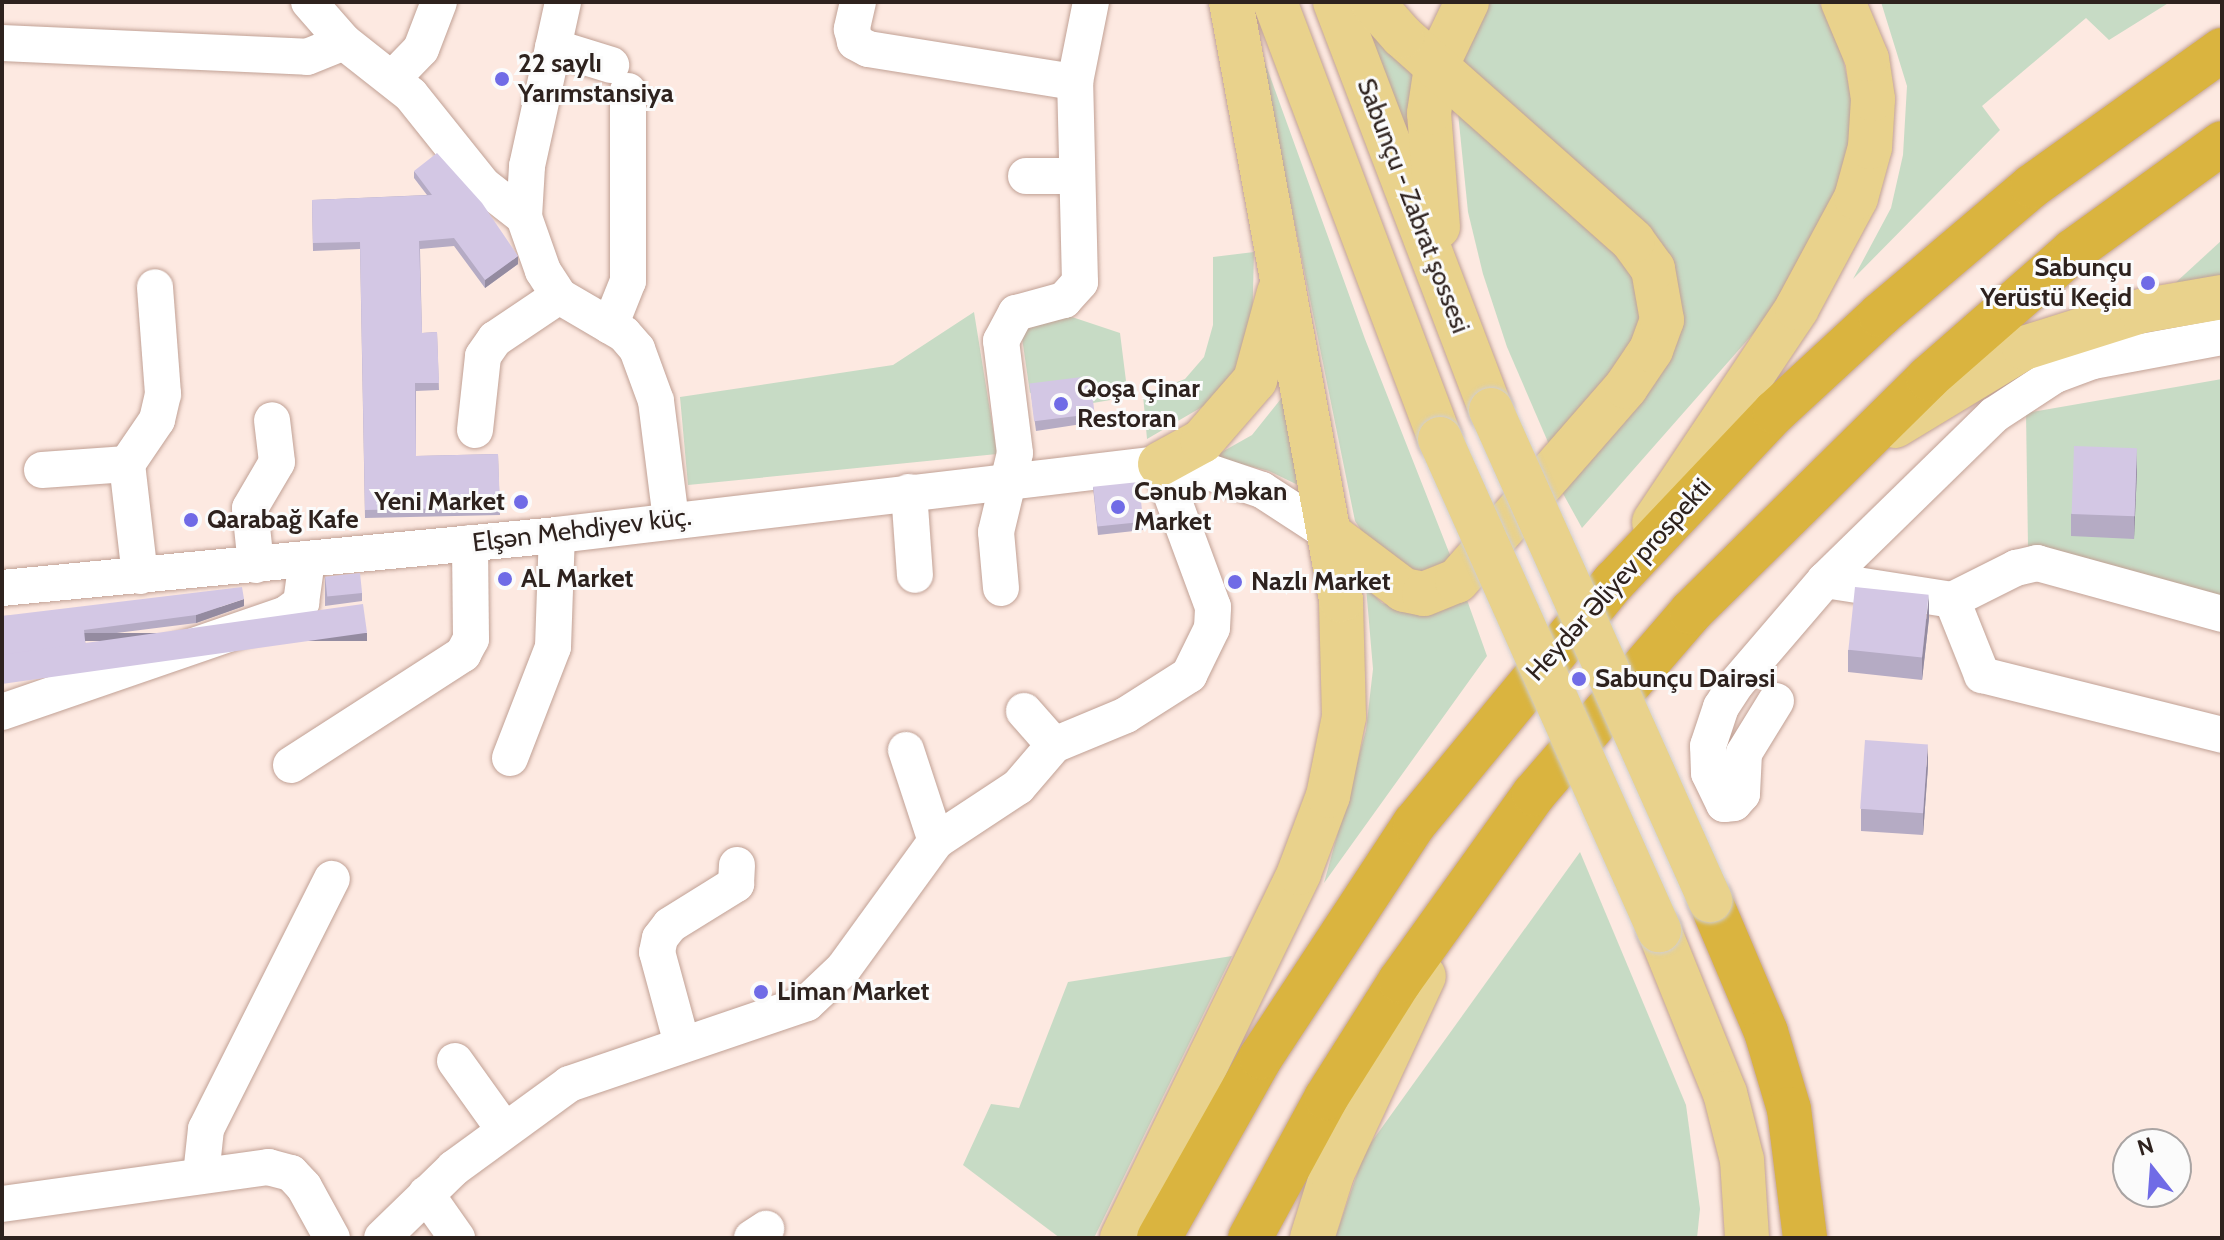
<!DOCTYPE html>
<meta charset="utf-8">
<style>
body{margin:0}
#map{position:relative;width:2224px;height:1240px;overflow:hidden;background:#fde9e1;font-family:Cabin,sans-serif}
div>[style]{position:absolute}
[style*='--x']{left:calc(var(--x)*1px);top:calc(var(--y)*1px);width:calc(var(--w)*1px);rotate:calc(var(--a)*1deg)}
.green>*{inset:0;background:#c7dbc5}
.roads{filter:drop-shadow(0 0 2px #c1a195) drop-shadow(0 0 2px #c1a195)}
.minor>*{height:36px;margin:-18px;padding:0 18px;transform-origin:18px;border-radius:18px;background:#fff}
.major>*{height:44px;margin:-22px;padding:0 22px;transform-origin:22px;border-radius:22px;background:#e9d28c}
.highway>*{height:44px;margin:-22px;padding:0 22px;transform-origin:22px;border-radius:22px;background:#dab43f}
.bridges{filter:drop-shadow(0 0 2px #d1cece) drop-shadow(0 0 2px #d1cece)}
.major-bridge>*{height:44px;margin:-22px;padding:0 22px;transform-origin:22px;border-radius:22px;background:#e9d28c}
.wall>*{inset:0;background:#b5abc4}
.shaded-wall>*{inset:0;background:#948ba0;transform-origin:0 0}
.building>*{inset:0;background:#d3c7e4;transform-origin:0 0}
.dots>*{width:22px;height:22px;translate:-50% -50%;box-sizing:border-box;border:4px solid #fbfbfb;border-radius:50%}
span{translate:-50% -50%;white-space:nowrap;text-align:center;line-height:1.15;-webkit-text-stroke:6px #fbfbfb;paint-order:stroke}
.poi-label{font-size:26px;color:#2e221e;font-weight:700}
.left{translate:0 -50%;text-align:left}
.right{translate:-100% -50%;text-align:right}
.street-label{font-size:26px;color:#2e221e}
.frame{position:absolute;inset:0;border:4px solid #2e221e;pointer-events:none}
.north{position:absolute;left:2112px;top:1128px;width:80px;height:80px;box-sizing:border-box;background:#fbfbfb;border:2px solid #a9a4a3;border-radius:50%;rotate:343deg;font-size:22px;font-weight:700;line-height:32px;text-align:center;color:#2e221e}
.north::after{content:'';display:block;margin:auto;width:28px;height:36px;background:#706be6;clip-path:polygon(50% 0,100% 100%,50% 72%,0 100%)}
</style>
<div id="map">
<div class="green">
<div style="clip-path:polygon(1482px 2px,1819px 2px,1840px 44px,1852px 101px,1848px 148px,1834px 195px,1766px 319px,1582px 528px,1561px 490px,1679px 320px,1460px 58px)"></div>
<div style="clip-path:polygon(1881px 2px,2170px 2px,2109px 40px,2086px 18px,1982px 106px,2000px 130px,1853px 279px,1891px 208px,1903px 155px,1907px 86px)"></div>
<div style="clip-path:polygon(1360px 14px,1416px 69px,1412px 155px)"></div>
<div style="clip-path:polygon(1258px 43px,1365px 339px,1454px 565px,1415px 572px,1373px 548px,1355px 521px)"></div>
<div style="clip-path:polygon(1457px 103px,1621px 254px,1637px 283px,1644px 314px,1635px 352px,1554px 456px,1507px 347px,1483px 274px,1468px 212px)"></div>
<div style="clip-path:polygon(2222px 240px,2222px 276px,2173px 285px)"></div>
<div style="clip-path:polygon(1254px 252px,1252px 331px,1240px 367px,1214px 400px,1147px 439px,1143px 395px,1185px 379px,1204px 357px,1213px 325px,1213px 257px)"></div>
<div style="clip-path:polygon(974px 312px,997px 454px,688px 485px,680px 397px,893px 365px)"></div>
<div style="clip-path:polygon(1066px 315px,1120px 333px,1128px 397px,1093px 403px,1089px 384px,1030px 393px,1020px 324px)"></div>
<div style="clip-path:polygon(2222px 379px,2222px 599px,2028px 546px,2026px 413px)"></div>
<div style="clip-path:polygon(1284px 395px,1298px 485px,1269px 471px,1213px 457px,1252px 435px)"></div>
<div style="clip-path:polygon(1366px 587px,1382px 603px,1414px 611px,1467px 600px,1487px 656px,1324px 883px,1366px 730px,1373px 669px)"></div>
<div style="clip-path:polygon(1580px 852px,1686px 1105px,1700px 1209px,1697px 1238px,1335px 1238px,1365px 1151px)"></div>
<div style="clip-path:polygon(1232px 956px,1094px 1238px,1060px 1238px,963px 1165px,991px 1104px,1019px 1108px,1068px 982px)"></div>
</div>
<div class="roads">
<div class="minor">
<div style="--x:309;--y:2;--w:53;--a:48.8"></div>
<div style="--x:344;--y:42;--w:85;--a:38.3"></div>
<div style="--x:411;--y:95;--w:115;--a:51.3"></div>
<div style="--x:483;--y:185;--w:52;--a:38"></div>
<div style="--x:524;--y:217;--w:57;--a:70.6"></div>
<div style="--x:543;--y:271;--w:30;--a:57"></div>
<div style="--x:559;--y:296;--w:75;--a:30.3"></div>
<div style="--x:624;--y:334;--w:20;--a:49"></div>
<div style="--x:637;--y:349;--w:55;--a:69.9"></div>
<div style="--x:656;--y:401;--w:120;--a:82.8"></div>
<div style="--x:858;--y:2;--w:28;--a:103"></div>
<div style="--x:852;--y:29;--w:13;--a:77"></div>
<div style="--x:855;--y:42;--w:15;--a:28"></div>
<div style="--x:868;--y:49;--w:210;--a:9.1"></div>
<div style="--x:2;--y:43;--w:305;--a:2.6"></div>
<div style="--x:307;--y:57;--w:40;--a:-22"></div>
<div style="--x:553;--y:47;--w:61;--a:17.2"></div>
<div style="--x:393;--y:78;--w:40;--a:-46"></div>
<div style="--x:421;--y:49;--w:50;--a:-69"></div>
<div style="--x:1026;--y:176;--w:49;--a:0"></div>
<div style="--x:524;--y:217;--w:51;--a:-86.6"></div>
<div style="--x:527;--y:166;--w:168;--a:-77.6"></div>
<div style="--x:610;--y:326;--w:48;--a:-68.2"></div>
<div style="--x:628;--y:281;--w:190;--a:-90"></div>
<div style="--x:475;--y:430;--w:74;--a:-83.8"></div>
<div style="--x:483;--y:356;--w:21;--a:-55"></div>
<div style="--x:495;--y:339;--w:77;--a:-33.9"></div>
<div style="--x:42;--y:470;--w:85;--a:-4"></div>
<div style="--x:909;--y:492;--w:83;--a:85.9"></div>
<div style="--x:256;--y:565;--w:57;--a:-96"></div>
<div style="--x:250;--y:508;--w:53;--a:-59.6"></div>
<div style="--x:277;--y:462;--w:42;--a:-96.8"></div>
<div style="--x:140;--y:576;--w:113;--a:-96.6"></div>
<div style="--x:127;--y:464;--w:53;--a:-55.7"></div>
<div style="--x:157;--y:420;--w:27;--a:-77"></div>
<div style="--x:163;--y:394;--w:107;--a:-94.3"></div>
<div style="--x:1825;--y:580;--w:129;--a:8.9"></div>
<div style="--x:1952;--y:600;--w:72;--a:-26.6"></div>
<div style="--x:2016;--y:568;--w:22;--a:-13"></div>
<div style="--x:2037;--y:563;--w:192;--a:15.4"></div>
<div style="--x:2;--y:588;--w:558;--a:-5.45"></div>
<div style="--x:557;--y:535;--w:607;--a:-6.72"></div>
<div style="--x:1160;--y:464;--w:40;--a:7.1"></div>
<div style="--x:1200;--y:469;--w:65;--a:18.7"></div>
<div style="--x:1262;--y:490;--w:82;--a:33.1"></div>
<div style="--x:1001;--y:588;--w:56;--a:-95.1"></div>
<div style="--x:996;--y:532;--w:81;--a:-76.5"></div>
<div style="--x:1015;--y:453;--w:113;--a:-97.1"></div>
<div style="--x:1001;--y:341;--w:32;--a:-62"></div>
<div style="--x:1016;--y:313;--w:50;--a:-15.2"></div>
<div style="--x:1064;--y:300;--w:24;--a:-48"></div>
<div style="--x:1080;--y:282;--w:200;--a:-91.4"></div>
<div style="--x:1075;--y:82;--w:82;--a:-78.7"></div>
<div style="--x:1952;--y:600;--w:81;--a:68.2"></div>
<div style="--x:1982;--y:675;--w:247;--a:14"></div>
<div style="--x:1776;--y:701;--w:61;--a:121.6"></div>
<div style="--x:1744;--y:753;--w:41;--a:92.8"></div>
<div style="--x:1742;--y:794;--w:12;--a:132"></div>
<div style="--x:1734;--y:803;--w:10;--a:174"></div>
<div style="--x:1724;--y:804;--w:34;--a:-116"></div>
<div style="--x:1709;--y:773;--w:27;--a:-92"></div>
<div style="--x:1708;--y:746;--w:41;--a:-71.6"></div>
<div style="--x:1721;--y:707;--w:27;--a:-57"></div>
<div style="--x:1736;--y:684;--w:137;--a:-49.4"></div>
<div style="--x:1825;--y:580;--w:236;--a:-44.3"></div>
<div style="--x:1994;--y:415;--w:73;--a:-33.3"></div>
<div style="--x:2055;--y:375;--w:40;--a:-20.2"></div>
<div style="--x:2093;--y:361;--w:131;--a:-10.5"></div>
<div style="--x:1024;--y:711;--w:45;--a:48.6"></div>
<div style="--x:2;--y:712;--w:300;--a:-19"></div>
<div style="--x:286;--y:614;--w:19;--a:-36"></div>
<div style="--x:301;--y:603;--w:43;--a:-82.1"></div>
<div style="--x:906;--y:750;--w:96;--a:71.8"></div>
<div style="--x:510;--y:758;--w:119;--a:-68.8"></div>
<div style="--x:553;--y:647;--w:112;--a:-88"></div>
<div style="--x:291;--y:765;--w:205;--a:-32.8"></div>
<div style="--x:463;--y:654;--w:17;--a:-62"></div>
<div style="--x:471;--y:639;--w:96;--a:-90.6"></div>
<div style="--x:682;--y:1044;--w:95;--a:-105.2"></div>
<div style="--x:657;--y:952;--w:14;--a:-78"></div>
<div style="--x:660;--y:938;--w:16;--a:-52"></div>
<div style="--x:670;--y:925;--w:78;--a:-31.8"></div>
<div style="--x:736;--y:884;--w:19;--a:-87"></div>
<div style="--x:455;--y:1061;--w:82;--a:54.4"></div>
<div style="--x:201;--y:1175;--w:46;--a:-83.8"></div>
<div style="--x:206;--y:1129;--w:280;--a:-63.3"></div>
<div style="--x:426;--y:1194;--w:54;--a:54.8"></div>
<div style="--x:2;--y:1204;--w:269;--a:-7.9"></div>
<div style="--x:268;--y:1167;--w:24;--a:15"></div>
<div style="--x:291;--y:1173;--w:19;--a:47"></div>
<div style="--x:304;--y:1187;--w:58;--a:61.2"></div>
<div style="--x:382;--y:1238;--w:100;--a:-44.2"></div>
<div style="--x:454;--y:1168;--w:142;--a:-36.1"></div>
<div style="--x:569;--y:1084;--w:251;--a:-18.8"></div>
<div style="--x:807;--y:1003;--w:50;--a:-43.4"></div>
<div style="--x:843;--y:969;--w:158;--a:-54"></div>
<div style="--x:936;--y:841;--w:98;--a:-33.4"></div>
<div style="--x:1018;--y:787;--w:55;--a:-49.4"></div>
<div style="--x:1054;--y:745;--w:78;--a:-22.6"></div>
<div style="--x:1126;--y:715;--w:75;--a:-32.4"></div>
<div style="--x:1189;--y:675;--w:52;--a:-63.9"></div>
<div style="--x:1212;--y:628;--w:21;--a:-87"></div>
<div style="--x:1213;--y:607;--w:153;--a:-110.3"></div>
<div style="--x:752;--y:1238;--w:17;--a:-33"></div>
</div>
<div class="major">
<div style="--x:1275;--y:2;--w:467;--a:69.3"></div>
<div style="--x:1335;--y:2;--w:437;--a:69.1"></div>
<div style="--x:1438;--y:227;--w:114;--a:-94.5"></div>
<div style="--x:1429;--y:113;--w:47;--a:-81.3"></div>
<div style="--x:1436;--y:67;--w:72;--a:-64.5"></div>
<div style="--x:1895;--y:426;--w:151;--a:-31.2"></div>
<div style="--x:2024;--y:348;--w:123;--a:-17.5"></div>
<div style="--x:2141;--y:311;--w:82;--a:-9.8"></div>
<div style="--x:1160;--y:464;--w:48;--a:-28.7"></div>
<div style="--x:1202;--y:441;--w:81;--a:-49"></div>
<div style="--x:1255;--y:380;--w:91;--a:-74.7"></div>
<div style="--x:1654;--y:522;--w:257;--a:-56.2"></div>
<div style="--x:1797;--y:308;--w:125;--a:-61.8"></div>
<div style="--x:1856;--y:198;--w:53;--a:-74.6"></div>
<div style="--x:1870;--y:147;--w:48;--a:-86.4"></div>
<div style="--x:1873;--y:99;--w:40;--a:-98.5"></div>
<div style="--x:1867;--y:59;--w:62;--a:-112.8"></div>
<div style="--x:1331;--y:535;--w:91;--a:37"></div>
<div style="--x:1404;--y:590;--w:20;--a:11"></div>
<div style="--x:1424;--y:594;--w:35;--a:-22"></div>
<div style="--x:1457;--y:581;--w:257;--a:-48.9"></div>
<div style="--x:1626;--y:387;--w:45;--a:-56"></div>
<div style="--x:1651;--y:350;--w:32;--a:-70"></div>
<div style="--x:1662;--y:320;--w:52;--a:-100"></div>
<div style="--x:1653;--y:269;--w:34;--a:-126"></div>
<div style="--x:1633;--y:241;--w:309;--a:-138.4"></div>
<div style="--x:1402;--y:36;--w:45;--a:-131.4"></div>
<div style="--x:1659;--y:930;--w:176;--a:68"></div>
<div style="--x:1725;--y:1093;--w:69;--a:75.8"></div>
<div style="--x:1742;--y:1160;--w:78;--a:86.3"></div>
<div style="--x:1122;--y:1238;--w:406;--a:-64.1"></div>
<div style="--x:1299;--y:873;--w:82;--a:-69.4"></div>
<div style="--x:1328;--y:796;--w:81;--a:-78.6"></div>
<div style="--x:1344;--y:717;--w:117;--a:-91.5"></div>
<div style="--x:1341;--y:600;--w:608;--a:-100.42"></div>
<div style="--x:1312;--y:1238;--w:67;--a:-72.6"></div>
<div style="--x:1332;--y:1174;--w:218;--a:-65.1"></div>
</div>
<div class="highway">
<div style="--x:1710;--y:900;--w:143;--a:67"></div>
<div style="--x:1766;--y:1032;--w:80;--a:73.4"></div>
<div style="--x:1789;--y:1109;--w:130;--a:82.9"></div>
<div style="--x:1159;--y:1238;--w:208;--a:-60.6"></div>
<div style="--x:1261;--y:1057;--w:280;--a:-56.7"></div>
<div style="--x:1415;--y:823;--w:313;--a:-50.5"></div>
<div style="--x:1614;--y:582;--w:234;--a:-46.6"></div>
<div style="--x:1775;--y:412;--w:143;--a:-42.7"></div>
<div style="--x:1880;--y:315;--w:199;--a:-40.3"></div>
<div style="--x:2032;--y:186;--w:234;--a:-35.6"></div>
<div style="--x:1250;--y:1238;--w:159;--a:-61.5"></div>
<div style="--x:1326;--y:1098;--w:138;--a:-57.7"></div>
<div style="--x:1400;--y:981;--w:230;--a:-54.4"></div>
<div style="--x:1534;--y:794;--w:240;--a:-49.2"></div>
<div style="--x:1691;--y:612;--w:333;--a:-44.6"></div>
<div style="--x:1928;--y:378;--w:193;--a:-41.2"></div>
<div style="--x:2073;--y:251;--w:184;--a:-35.9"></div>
</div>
</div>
<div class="bridges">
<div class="major-bridge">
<div style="--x:1491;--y:410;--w:537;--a:65.92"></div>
<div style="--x:1440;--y:439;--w:538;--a:65.96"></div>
</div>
</div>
<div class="wall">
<div style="clip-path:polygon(414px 171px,518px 264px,485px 288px,454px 246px,420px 249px,422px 333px,437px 332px,439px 390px,416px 391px,416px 456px,498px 454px,500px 515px,365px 518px,360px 249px,313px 251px,312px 200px,427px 195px,414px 178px)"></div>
<div style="clip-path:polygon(1030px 385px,1095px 414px,1095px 422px,1036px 431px)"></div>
<div style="clip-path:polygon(2137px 471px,2134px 539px,2071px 536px,2071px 514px)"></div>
<div style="clip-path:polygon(1093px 487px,1143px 522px,1143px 530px,1098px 535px)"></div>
<div style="clip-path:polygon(325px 577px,362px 593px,362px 601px,325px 606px)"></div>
<div style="clip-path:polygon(244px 606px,196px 623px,85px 637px,86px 657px,2px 669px,2px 616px)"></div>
<div style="clip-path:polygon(1929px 618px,1922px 680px,1848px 672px,1848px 650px)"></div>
<div style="clip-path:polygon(1928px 766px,1923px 835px,1861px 831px,1861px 809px)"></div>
</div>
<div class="shaded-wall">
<div style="clip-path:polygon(518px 256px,518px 264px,485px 288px,485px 280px)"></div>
<div style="clip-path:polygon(2137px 448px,2137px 471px,2134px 539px,2134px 516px)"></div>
<div style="clip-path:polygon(1929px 595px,1929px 618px,1922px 680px,1922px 657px)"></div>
<div style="clip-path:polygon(244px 599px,244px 606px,196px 623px,196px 615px)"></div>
<div style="left:367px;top:633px;width:8px;height:386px;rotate:90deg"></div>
<div style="clip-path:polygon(1928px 744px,1928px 766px,1923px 835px,1923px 813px)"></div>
</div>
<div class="building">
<div style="clip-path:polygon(437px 153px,482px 203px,518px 256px,485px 280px,454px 238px,419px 241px,422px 333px,437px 332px,439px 383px,415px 383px,416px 456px,498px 454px,500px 507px,365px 510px,360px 242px,313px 243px,312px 200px,432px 195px,414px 171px)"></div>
<div style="left:1090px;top:376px;width:38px;height:61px;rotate:83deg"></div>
<div style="left:2074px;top:446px;width:63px;height:68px;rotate:2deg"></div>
<div style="left:1139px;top:482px;width:40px;height:46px;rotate:84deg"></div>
<div style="left:360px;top:573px;width:20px;height:35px;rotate:84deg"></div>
<div style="clip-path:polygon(242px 587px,244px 599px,196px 615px,84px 630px,86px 650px,2px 661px,2px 616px)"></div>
<div style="left:1855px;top:587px;width:74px;height:63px;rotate:6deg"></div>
<div style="left:363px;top:604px;width:29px;height:381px;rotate:82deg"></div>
<div style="left:1865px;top:740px;width:63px;height:69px;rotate:4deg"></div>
</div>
<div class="dots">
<div style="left:502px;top:79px;background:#706be6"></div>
<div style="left:2148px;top:283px;background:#706be6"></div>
<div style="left:1061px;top:404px;background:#706be6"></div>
<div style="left:521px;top:502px;background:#706be6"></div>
<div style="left:1118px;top:507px;background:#706be6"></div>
<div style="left:191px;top:520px;background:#706be6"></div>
<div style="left:505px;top:579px;background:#706be6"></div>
<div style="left:1235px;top:582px;background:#706be6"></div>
<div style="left:1579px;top:679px;background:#706be6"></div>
<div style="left:761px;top:992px;background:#706be6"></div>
</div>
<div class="poi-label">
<span class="left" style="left:518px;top:79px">22 saylı<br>Yarımstansiya</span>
<span class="right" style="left:2132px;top:283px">Sabunçu<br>Yerüstü Keçid</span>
<span class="left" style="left:1077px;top:404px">Qoşa Çinar<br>Restoran</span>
<span class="left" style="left:1134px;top:507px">Cənub Məkan<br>Market</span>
<span class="right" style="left:505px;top:502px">Yeni Market</span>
<span class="left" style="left:207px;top:520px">Qarabağ Kafe</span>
<span class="left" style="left:521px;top:579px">AL Market</span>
<span class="left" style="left:1251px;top:582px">Nazlı Market</span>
<span class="left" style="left:1595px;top:679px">Sabunçu Dairəsi</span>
<span class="left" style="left:777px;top:992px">Liman Market</span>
</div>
<div class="street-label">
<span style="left:1413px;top:206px;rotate:69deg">Sabunçu - Zabrat şossesi</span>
<span style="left:582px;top:530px;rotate:-7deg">Elşən Mehdiyev küç.</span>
<span style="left:1619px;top:580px;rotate:-48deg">Heydər Əliyev prospekti</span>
</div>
<div class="frame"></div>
<div class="north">N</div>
</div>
